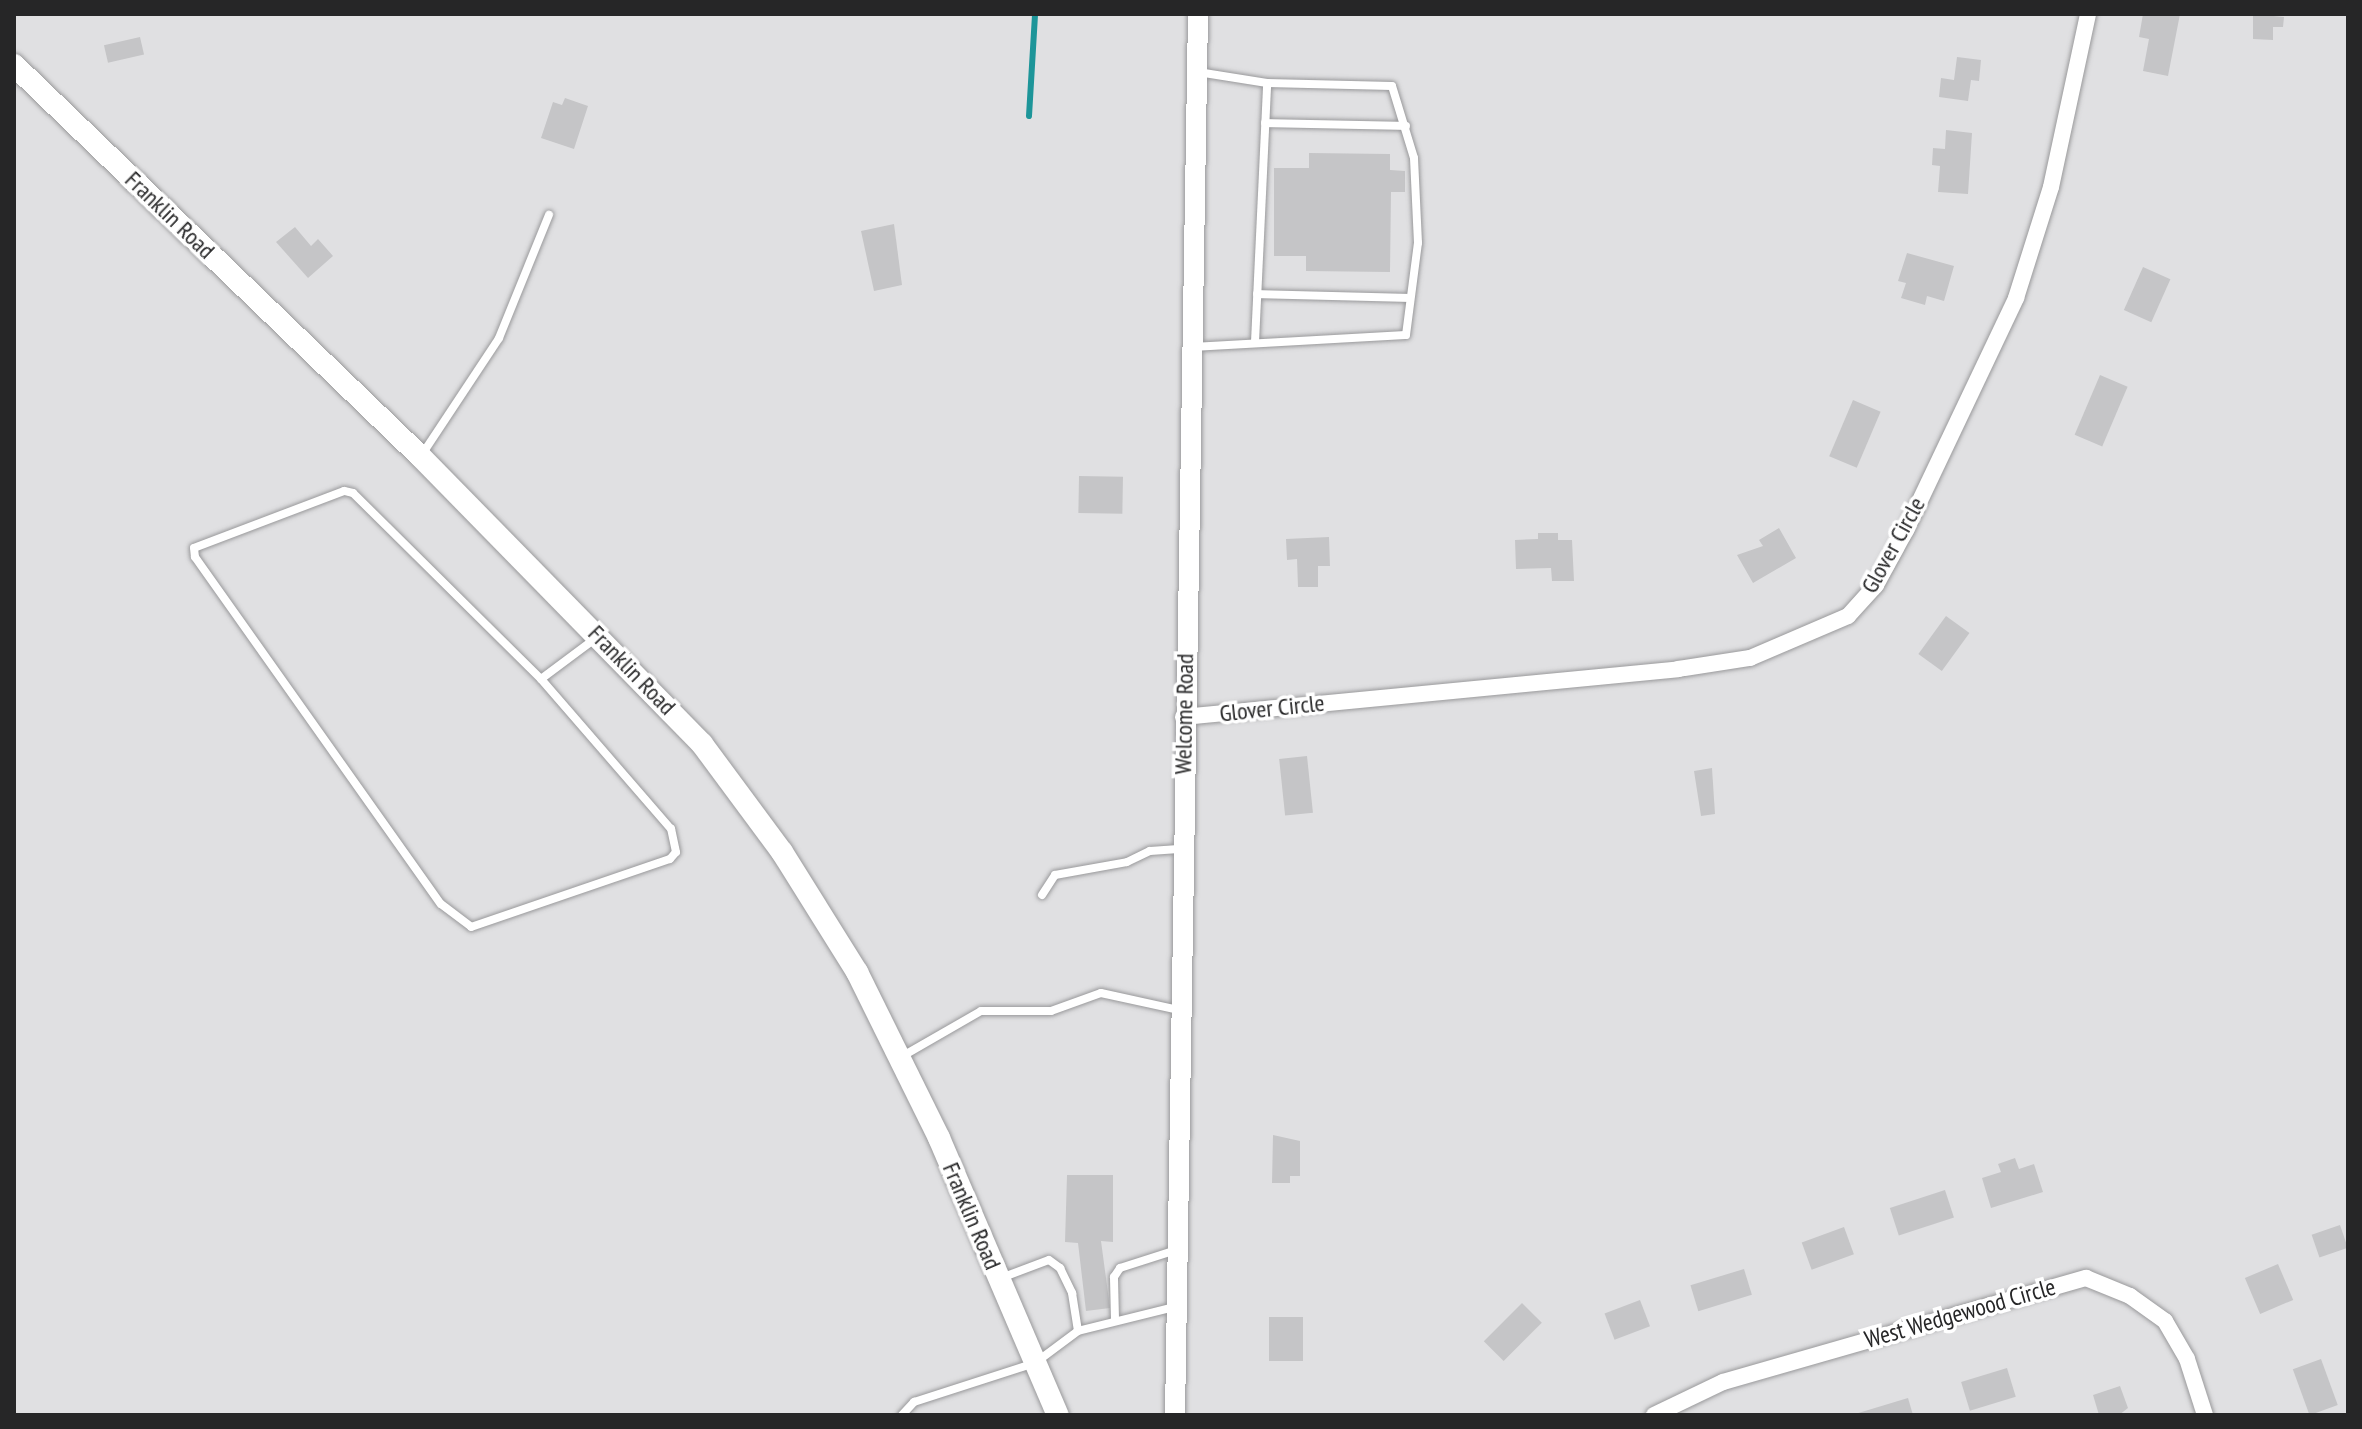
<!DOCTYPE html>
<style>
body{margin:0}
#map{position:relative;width:2362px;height:1429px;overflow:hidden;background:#e0e0e2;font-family:"PT Sans Narrow",sans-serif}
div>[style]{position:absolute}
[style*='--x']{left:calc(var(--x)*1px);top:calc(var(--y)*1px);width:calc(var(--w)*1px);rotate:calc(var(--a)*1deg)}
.stream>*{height:6px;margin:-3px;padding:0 3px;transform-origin:3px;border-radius:3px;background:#1d9599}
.building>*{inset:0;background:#c5c5c7;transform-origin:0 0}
.roads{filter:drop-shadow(0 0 2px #99999b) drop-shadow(0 0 2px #99999b)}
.service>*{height:8px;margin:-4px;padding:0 4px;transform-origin:4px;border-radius:4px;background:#fff}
.minor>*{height:16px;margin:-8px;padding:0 8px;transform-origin:8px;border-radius:8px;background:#fff}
.tertiary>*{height:20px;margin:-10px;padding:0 10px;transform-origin:10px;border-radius:10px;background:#fff}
.secondary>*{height:22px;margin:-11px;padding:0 11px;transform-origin:11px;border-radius:11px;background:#fff}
span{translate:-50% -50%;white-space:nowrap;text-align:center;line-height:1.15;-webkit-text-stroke:7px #fff;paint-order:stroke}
.street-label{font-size:24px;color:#262627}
.frame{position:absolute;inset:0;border:16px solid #262627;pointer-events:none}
</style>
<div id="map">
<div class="stream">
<div style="--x:1029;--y:116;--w:102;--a:-86.6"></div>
</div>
<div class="building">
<div style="clip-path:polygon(2143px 14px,2180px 14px,2168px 76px,2143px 71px,2149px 39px,2139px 37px)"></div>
<div style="clip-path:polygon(2253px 14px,2284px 17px,2283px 27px,2273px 27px,2273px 40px,2253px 39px)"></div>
<div style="left:140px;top:37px;width:18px;height:37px;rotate:77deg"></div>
<div style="clip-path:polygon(1957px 57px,1981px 60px,1979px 81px,1971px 80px,1968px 101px,1939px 97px,1941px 78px,1954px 80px)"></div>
<div style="clip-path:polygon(565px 98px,588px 106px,574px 149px,541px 138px,553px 102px,562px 105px)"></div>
<div style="clip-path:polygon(1946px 130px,1972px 133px,1968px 194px,1938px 192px,1940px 166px,1932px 165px,1933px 148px,1945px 149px)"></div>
<div style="clip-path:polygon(1309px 153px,1390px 154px,1390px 170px,1405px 171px,1405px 192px,1391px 192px,1390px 272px,1306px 271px,1306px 256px,1274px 256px,1274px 168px,1309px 168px)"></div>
<div style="clip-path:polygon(894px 224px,902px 285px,874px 291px,861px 231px)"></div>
<div style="clip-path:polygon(295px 227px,311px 246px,318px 239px,333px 256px,308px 278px,276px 242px)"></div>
<div style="clip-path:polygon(1907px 253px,1954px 266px,1944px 301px,1927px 296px,1925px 305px,1901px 298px,1906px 283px,1898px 281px)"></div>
<div style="left:2143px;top:267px;width:30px;height:47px;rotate:24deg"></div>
<div style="left:2100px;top:375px;width:30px;height:65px;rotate:23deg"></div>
<div style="left:1853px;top:400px;width:30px;height:61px;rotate:23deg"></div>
<div style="left:1079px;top:476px;width:44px;height:37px;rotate:1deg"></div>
<div style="clip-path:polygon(1779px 528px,1796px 558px,1753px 583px,1737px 555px,1763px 546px,1759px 540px)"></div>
<div style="clip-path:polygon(1538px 533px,1558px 533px,1558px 540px,1572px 540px,1574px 581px,1552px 581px,1551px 568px,1516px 569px,1515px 540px,1538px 539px)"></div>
<div style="clip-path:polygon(1329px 537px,1330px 566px,1318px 566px,1318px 587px,1298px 587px,1297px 559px,1287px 560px,1286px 539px)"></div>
<div style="left:1946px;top:616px;width:29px;height:47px;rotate:36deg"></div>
<div style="left:1307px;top:756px;width:57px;height:28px;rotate:84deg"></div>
<div style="clip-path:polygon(1712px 768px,1715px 814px,1701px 816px,1694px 771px)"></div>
<div style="clip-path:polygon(1273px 1135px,1300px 1141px,1300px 1176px,1290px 1176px,1290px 1183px,1272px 1183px)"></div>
<div style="clip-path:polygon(2015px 1158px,2019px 1169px,2034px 1164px,2043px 1192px,1991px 1208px,1982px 1178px,2001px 1172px,1998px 1164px)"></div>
<div style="clip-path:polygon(1067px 1175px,1113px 1175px,1113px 1242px,1101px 1241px,1110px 1308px,1086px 1311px,1078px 1243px,1065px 1242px)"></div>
<div style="left:1945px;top:1190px;width:29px;height:58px;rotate:72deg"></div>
<div style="left:2340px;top:1225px;width:24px;height:30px;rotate:71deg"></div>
<div style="left:1844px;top:1227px;width:29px;height:45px;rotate:70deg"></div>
<div style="left:2278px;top:1264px;width:39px;height:36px;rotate:67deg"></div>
<div style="left:1744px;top:1269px;width:27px;height:56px;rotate:73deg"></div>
<div style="left:1640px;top:1300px;width:28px;height:38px;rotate:69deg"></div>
<div style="left:1522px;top:1303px;width:28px;height:54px;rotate:45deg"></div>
<div style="left:1303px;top:1317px;width:44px;height:34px;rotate:90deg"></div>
<div style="left:2321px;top:1359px;width:49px;height:30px;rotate:70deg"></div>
<div style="left:2007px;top:1368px;width:30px;height:48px;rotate:73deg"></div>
<div style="clip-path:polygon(2120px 1386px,2128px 1408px,2119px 1415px,2099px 1415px,2093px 1395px)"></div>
<div style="clip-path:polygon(1908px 1398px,1913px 1415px,1855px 1415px,1855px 1414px)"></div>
</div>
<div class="roads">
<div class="service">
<div style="--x:1265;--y:123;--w:141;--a:1.2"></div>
<div style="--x:1257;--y:294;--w:150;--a:1.5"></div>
<div style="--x:1255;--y:342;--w:259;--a:-87.3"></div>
<div style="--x:1192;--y:347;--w:214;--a:-3.2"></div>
<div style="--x:1406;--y:335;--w:93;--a:-82.6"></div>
<div style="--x:1418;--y:243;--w:85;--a:-92.7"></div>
<div style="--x:1414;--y:158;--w:75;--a:-107"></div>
<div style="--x:1392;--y:86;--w:125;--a:-178.6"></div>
<div style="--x:1267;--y:83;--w:70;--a:-170.9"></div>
<div style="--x:421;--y:456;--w:141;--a:-56.5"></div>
<div style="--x:499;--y:338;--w:133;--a:-67.9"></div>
<div style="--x:541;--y:679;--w:264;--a:-135.3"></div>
<div style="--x:353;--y:493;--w:9;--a:-167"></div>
<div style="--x:344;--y:491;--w:160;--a:159.2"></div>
<div style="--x:194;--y:548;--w:9;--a:84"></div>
<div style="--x:195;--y:557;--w:425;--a:54.7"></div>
<div style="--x:441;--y:904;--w:38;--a:37"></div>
<div style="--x:471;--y:927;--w:210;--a:-18.9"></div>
<div style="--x:670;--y:859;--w:9;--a:-49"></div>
<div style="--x:676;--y:852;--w:24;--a:-102"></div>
<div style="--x:671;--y:829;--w:198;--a:-130.9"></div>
<div style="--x:541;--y:679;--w:69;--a:-36.7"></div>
<div style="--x:1042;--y:895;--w:24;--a:-57"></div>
<div style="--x:1055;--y:875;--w:73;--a:-10.2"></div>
<div style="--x:1127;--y:862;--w:25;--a:-26"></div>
<div style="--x:1150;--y:851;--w:32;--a:-4"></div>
<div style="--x:901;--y:1057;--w:92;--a:-29.9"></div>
<div style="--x:981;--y:1011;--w:70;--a:0"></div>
<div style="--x:1051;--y:1011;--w:53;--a:-19.8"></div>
<div style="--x:1101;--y:993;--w:79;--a:12.4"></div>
<div style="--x:1001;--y:1278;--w:51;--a:-20.6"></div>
<div style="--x:1049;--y:1260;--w:14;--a:36"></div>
<div style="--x:1060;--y:1268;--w:28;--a:64"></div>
<div style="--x:1072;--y:1293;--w:38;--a:81"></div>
<div style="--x:1115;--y:1319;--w:42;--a:-91.4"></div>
<div style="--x:1114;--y:1277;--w:11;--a:-56"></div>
<div style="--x:1120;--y:1268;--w:59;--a:-17.8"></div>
<div style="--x:902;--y:1415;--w:18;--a:-47"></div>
<div style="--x:914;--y:1402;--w:127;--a:-17.9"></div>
<div style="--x:1035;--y:1363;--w:54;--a:-36.7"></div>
<div style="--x:1078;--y:1331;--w:99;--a:-14"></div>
</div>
<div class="minor">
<div style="--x:1183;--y:717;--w:497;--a:-5.5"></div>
<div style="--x:1678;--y:669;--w:73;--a:-8.7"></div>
<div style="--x:1750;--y:658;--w:107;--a:-23.2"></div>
<div style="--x:1848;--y:616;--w:42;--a:-47.9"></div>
<div style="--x:1876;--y:585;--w:63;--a:-61.4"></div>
<div style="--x:1906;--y:530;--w:257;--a:-64.6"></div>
<div style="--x:2016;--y:298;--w:116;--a:-72.5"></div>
<div style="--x:2051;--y:187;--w:177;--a:-77.9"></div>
<div style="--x:1654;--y:1415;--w:76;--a:-25.6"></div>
<div style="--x:1723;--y:1382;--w:378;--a:-16"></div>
<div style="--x:2086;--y:1278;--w:48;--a:22.2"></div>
<div style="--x:2130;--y:1296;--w:43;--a:35.5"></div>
<div style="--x:2165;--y:1321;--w:44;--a:59.9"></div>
<div style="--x:2187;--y:1359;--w:59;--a:72.2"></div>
</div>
<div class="tertiary">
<div style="--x:1175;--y:1415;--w:1401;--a:-89.06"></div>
</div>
<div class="secondary">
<div style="--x:14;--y:65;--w:564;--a:43.92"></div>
<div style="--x:420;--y:456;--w:403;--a:45.6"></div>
<div style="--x:702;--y:744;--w:134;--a:53.5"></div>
<div style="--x:782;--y:852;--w:142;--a:58"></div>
<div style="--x:857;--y:972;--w:185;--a:63.7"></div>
<div style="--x:939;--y:1138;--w:301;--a:66.8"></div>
</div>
</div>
<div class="street-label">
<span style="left:170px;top:215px;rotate:44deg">Franklin Road</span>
<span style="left:1893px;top:545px;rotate:-61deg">Glover Circle</span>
<span style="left:632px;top:670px;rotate:46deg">Franklin Road</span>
<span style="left:1272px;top:708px;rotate:-6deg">Glover Circle</span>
<span style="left:1184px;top:714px;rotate:-89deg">Welcome Road</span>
<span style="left:972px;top:1216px;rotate:67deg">Franklin Road</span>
<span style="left:1960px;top:1313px;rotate:-16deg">West Wedgewood Circle</span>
</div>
<div class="frame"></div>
</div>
